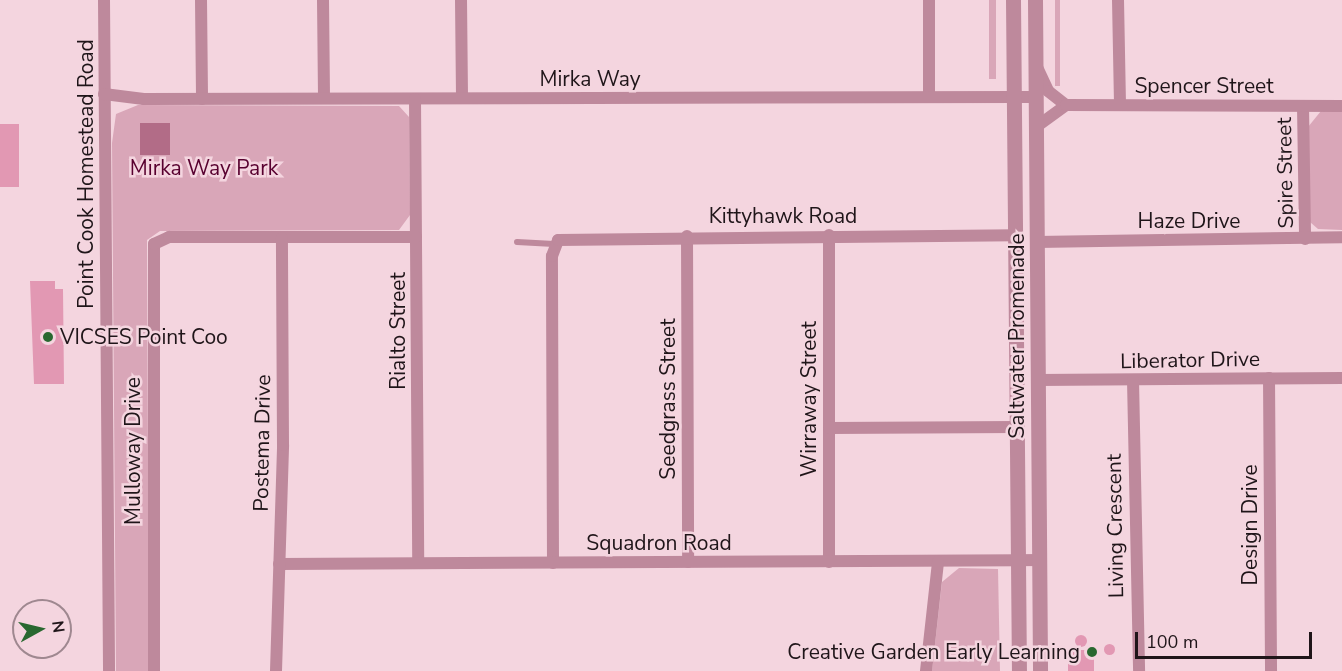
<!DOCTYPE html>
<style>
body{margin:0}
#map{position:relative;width:1342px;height:671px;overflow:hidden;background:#f4d5df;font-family:"Nunito Sans",sans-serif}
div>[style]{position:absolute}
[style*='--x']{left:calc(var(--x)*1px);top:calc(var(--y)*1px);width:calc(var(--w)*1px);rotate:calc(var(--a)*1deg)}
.green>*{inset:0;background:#d9a6b8;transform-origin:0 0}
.water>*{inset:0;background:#b26c87;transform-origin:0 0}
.building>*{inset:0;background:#e298b3;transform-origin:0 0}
.round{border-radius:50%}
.service>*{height:6px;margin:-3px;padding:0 3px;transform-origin:3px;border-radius:3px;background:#be899c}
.minor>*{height:12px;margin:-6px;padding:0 6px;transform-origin:6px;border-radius:6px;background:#be899c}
.tertiary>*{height:15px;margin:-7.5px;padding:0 7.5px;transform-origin:7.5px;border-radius:7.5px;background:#be899c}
.dots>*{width:16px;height:16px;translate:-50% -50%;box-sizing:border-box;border:3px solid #f4d5df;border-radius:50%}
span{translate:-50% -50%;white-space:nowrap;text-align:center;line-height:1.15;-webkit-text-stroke:5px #f4d5df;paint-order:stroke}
.street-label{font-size:21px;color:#1f1519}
.park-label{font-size:21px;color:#58002f}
.poi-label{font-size:21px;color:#1f1519}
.left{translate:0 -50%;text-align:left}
.right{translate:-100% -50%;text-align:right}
.north{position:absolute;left:12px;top:599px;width:60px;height:60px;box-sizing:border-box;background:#f4d5df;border:2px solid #9f8890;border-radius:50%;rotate:82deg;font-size:16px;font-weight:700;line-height:24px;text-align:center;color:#1f1519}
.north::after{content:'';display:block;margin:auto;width:21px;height:27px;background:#296830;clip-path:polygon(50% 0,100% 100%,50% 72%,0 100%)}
.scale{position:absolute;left:1135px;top:632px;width:177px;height:27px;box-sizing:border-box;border:3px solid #1f1519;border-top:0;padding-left:8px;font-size:18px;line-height:21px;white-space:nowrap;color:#1f1519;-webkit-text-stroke:4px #f4d5df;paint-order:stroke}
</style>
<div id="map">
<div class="green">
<div style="left:989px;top:0;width:7px;height:79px"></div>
<div style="left:1055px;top:0;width:5px;height:86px"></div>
<div style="clip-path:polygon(138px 105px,399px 106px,409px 117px,410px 215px,399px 230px,160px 231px,147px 240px,149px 671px,116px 671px,112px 143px,116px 114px)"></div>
<div style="clip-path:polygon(1321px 111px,1342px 111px,1342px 230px,1318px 229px,1310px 222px,1308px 127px)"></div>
<div style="clip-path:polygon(959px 568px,998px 569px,1000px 671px,932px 671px,942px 582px)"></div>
</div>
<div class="water">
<div style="left:140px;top:123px;width:30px;height:32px"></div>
</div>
<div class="building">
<div style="left:0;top:124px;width:19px;height:63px"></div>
<div style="clip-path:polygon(30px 281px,55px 281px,55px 289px,63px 289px,64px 384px,34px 384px)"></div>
<div class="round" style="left:1075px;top:635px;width:12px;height:12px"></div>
<div class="round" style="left:1103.5px;top:643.5px;width:11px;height:11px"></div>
<div style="left:1068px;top:650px;width:26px;height:21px"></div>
</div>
<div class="service">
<div style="--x:517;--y:242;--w:37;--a:3"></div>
</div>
<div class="minor">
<div style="--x:104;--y:0;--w:671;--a:89.57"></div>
<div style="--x:201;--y:0;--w:99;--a:89.4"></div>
<div style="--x:323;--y:0;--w:98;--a:89.4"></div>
<div style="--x:461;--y:0;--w:98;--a:89.4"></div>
<div style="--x:929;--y:0;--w:97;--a:90"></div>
<div style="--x:1118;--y:0;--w:105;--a:88.9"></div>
<div style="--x:1037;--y:67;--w:26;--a:65"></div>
<div style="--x:1048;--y:91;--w:23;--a:38"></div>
<div style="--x:104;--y:94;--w:40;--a:7.1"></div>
<div style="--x:144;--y:99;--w:892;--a:-0.13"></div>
<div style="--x:415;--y:99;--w:464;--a:89.6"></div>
<div style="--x:1303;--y:106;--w:133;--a:89.1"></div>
<div style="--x:1036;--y:127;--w:37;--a:-36"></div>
<div style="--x:1066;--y:105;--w:276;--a:0.2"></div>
<div style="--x:829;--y:235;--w:327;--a:90"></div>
<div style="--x:687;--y:236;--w:326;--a:89.8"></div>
<div style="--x:1037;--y:242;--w:305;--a:-0.9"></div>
<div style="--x:1269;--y:378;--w:293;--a:89.6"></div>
<div style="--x:1038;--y:380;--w:304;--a:-0.4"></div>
<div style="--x:1133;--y:380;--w:291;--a:88.8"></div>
<div style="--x:829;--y:428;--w:188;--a:-0.3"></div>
<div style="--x:553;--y:563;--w:307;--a:-90.2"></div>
<div style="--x:552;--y:256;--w:17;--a:-69"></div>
<div style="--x:558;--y:240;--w:457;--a:-0.6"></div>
<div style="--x:279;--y:564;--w:761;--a:-0.3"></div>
<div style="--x:154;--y:671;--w:427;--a:-90"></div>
<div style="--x:154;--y:244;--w:17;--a:-25"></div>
<div style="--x:169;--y:237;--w:247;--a:0"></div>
<div style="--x:276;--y:671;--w:226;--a:-88.2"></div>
<div style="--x:283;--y:445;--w:207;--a:-90.3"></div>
<div style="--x:926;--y:671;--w:110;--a:-83.7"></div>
</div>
<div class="tertiary">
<div style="--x:1013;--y:0;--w:671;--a:89.49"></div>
<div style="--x:1035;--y:0;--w:671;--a:89.57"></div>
</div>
<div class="dots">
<div style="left:48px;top:337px;background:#296830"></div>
<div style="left:1092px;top:652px;background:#296830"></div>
</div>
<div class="street-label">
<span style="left:590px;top:79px">Mirka Way</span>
<span style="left:1204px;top:86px">Spencer Street</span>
<span style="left:1285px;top:173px;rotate:-91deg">Spire Street</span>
<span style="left:86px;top:174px;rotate:-90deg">Point Cook Homestead Road</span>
<span style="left:783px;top:216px">Kittyhawk Road</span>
<span style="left:1189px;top:221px">Haze Drive</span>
<span style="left:398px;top:331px;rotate:-90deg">Rialto Street</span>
<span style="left:1017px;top:336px;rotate:-90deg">Saltwater Promenade</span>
<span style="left:1190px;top:360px;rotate:-1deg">Liberator Drive</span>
<span style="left:668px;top:399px;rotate:-90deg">Seedgrass Street</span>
<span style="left:809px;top:399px;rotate:-90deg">Wirraway Street</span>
<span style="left:262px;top:443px;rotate:-89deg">Postema Drive</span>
<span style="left:133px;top:451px;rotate:-90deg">Mulloway Drive</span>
<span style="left:1250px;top:525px;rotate:-90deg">Design Drive</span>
<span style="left:1115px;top:526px;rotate:-91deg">Living Crescent</span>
<span style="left:659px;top:543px">Squadron Road</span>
</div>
<div class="park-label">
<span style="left:204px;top:168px">Mirka Way Park</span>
</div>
<div class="poi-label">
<span class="left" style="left:60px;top:337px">VICSES Point Coo</span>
<span class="right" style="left:1080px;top:652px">Creative Garden Early Learning</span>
</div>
<div class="north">N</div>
<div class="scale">100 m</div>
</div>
